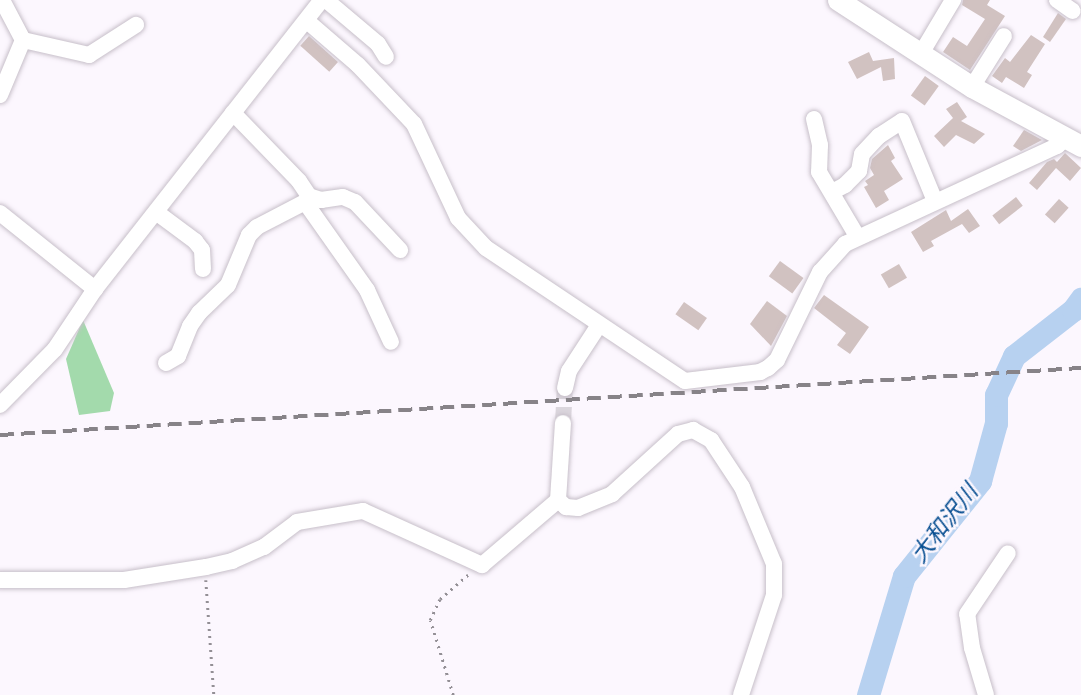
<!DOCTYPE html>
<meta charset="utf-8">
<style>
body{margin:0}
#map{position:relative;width:1081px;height:695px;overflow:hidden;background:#fcf7fe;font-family:"Roboto Condensed","Noto Sans JP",sans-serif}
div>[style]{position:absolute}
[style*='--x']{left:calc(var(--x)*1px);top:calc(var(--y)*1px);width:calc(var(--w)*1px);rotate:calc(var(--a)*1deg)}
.green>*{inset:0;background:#a3daac}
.river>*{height:23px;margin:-11.5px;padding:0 11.5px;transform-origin:11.5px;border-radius:11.5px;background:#b7d1f0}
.building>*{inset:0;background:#d1c2c1;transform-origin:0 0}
.minor-tunnel>*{height:16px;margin-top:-8px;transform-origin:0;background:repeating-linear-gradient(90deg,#dbd6dd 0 16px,transparent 0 24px)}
.path>*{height:2.5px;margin-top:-1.25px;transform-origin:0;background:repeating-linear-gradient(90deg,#938f95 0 2px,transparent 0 7px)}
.roads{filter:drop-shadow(0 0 2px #c7bfc9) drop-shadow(0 0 2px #c7bfc9)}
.minor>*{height:16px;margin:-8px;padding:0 8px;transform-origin:8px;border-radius:8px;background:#fff}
.major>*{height:21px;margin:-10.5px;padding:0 10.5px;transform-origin:10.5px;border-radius:10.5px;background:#fff}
.rail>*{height:3.5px;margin-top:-1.75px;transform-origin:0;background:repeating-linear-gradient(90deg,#878388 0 14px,transparent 0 21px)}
span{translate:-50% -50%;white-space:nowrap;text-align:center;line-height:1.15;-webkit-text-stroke:5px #fcf7fe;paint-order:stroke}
.water-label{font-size:23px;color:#074e91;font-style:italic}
</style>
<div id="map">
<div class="green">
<div style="clip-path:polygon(83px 320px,114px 393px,110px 411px,79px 415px,66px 359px)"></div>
</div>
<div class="river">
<div style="--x:868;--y:695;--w:124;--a:-73.2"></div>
<div style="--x:904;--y:576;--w:122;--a:-51.3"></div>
<div style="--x:980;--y:481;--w:60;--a:-74.6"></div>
<div style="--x:996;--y:423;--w:28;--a:-90"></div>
<div style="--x:996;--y:395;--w:43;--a:-65.2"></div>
<div style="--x:1014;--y:356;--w:75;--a:-37.9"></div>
<div style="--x:1073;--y:310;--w:14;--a:-54"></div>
</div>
<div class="building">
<div style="clip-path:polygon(963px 0,990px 0,987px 5px,1005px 16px,970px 70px,943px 52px,953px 37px,967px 46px,985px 19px,962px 5px)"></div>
<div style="clip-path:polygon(1058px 13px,1066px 19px,1050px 42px,1043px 37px)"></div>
<div style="clip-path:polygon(1031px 35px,1045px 44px,1027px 72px,1032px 75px,1024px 88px,1006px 77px,1002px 83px,992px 76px,1005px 58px,1010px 62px)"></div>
<div style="left:309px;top:36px;width:39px;height:13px;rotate:42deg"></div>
<div style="clip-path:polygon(869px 52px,873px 61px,894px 58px,895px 79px,883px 81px,881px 67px,857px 79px,848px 62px)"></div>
<div style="left:925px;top:76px;width:17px;height:24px;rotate:36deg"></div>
<div style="clip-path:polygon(957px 102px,967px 117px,961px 121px,985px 134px,974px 144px,956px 135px,944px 147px,934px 136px,953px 118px,946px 109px)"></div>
<div style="clip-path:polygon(1024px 130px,1042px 140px,1021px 151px,1013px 146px)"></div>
<div style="clip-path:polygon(888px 145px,895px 158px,891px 161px,903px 179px,884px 191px,889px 200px,876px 208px,864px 187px,868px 185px,865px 181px,874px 175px,870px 168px,872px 159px)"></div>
<div style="clip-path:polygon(1065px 153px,1081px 168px,1070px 181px,1056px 168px,1037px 190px,1029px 183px,1047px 162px,1054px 159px,1057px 162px)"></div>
<div style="left:1016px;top:197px;width:11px;height:30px;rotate:52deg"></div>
<div style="left:1059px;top:199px;width:13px;height:21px;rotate:42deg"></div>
<div style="clip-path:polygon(968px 209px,980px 226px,969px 233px,962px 224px,931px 241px,934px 246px,923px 252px,911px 232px,946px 210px,951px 221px)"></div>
<div style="left:780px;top:261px;width:29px;height:19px;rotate:36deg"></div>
<div style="left:899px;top:264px;width:16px;height:21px;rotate:60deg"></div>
<div style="clip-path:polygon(824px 295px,869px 327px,850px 354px,837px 345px,846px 333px,814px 308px)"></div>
<div style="clip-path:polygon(767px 301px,787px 316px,771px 346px,750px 324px)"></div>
<div style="left:684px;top:302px;width:28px;height:15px;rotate:35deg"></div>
</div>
<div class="minor-tunnel">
<div style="--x:563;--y:423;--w:35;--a:-87"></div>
</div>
<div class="path">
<div style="--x:206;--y:580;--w:115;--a:86"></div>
<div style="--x:453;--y:695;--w:78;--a:-107"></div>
<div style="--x:430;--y:620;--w:23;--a:-65"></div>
<div style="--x:440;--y:599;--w:37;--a:-41"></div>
</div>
<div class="roads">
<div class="minor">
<div style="--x:326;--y:0;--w:68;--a:40.2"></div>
<div style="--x:378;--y:44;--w:15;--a:58"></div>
<div style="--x:1057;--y:0;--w:19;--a:35"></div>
<div style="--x:307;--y:21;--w:67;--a:40.8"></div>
<div style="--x:358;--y:65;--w:81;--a:46.5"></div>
<div style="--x:414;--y:124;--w:104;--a:64.9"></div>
<div style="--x:458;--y:218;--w:41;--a:47"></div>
<div style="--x:486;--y:248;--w:239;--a:33.8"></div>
<div style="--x:685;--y:381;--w:76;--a:-6.8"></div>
<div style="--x:760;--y:372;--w:9;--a:-27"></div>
<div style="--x:768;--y:368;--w:12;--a:-42"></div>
<div style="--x:777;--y:360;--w:98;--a:-64"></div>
<div style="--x:820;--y:272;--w:38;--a:-48"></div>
<div style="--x:845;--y:244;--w:234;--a:-24.8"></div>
<div style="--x:1057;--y:146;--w:12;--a:-42"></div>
<div style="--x:23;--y:40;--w:68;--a:12.8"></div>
<div style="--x:89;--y:55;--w:56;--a:-32.6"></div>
<div style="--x:922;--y:52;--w:61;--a:-59.2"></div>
<div style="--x:972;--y:87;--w:60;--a:-57.9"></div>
<div style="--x:0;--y:95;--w:60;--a:-67.3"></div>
<div style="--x:23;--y:40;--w:45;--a:-117.7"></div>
<div style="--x:814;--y:119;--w:27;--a:77"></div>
<div style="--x:820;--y:145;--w:27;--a:92"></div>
<div style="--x:819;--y:172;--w:74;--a:59.3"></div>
<div style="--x:832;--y:192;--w:15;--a:-28"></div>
<div style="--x:845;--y:185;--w:20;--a:-45"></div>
<div style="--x:859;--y:171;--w:17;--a:-80"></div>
<div style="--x:862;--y:154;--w:25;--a:-47"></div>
<div style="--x:879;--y:136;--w:27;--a:-33"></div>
<div style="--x:902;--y:121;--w:87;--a:67.6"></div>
<div style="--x:309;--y:196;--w:13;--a:18"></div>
<div style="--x:321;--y:200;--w:22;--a:-8"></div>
<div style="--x:343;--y:197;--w:13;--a:23"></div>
<div style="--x:355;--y:202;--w:66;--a:46.8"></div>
<div style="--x:305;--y:202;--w:108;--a:54.8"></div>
<div style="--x:367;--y:290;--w:57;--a:65.2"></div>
<div style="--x:156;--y:212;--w:49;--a:36.6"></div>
<div style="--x:195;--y:241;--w:11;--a:52"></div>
<div style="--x:202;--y:250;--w:19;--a:87"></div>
<div style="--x:0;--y:213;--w:122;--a:38.7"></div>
<div style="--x:166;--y:363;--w:14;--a:-30"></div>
<div style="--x:178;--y:356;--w:32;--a:-68"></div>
<div style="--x:190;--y:326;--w:16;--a:-55"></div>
<div style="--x:199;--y:313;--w:40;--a:-44"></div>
<div style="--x:228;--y:285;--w:54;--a:-67.2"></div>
<div style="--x:249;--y:235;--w:11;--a:-45"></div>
<div style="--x:257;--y:227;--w:54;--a:-27.5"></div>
<div style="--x:305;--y:202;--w:7;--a:-56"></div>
<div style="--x:309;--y:196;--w:18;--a:-124"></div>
<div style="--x:299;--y:181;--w:95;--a:-134.1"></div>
<div style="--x:565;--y:388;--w:17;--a:-77"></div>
<div style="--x:569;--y:371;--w:55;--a:-56.9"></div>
<div style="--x:0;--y:405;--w:78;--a:-45.5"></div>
<div style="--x:55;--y:349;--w:72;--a:-56.3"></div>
<div style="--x:95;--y:289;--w:367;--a:-51.9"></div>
<div style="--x:558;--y:500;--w:11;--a:41"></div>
<div style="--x:566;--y:507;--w:12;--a:5"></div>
<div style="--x:578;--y:508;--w:37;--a:-22"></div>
<div style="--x:612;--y:494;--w:89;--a:-42.3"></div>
<div style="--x:678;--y:434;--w:16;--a:-15"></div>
<div style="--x:693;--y:430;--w:21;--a:29"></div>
<div style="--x:711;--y:440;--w:56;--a:56.6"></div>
<div style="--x:742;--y:487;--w:83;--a:67.4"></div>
<div style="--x:774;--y:564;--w:31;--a:90"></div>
<div style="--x:774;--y:595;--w:105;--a:108.3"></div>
<div style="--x:0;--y:580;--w:124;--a:0"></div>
<div style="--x:124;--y:580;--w:83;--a:-9"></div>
<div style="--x:206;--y:567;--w:27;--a:-13"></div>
<div style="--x:232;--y:561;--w:35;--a:-24"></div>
<div style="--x:264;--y:547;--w:41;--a:-37.1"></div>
<div style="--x:297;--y:522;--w:67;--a:-9.5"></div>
<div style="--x:363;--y:511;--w:131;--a:24.4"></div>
<div style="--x:482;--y:565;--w:100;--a:-40.5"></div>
<div style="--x:558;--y:500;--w:77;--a:-86.3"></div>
<div style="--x:986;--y:695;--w:49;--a:-106.6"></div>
<div style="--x:972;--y:648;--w:34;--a:-98"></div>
<div style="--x:967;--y:614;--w:73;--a:-56.1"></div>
</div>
<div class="major">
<div style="--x:838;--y:0;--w:160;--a:33"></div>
<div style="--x:972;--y:87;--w:124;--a:28.4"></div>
</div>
</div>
<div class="rail">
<div style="--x:0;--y:435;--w:1083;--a:-3.55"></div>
</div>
<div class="water-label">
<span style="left:945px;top:524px;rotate:-52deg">大和沢川</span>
</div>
</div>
